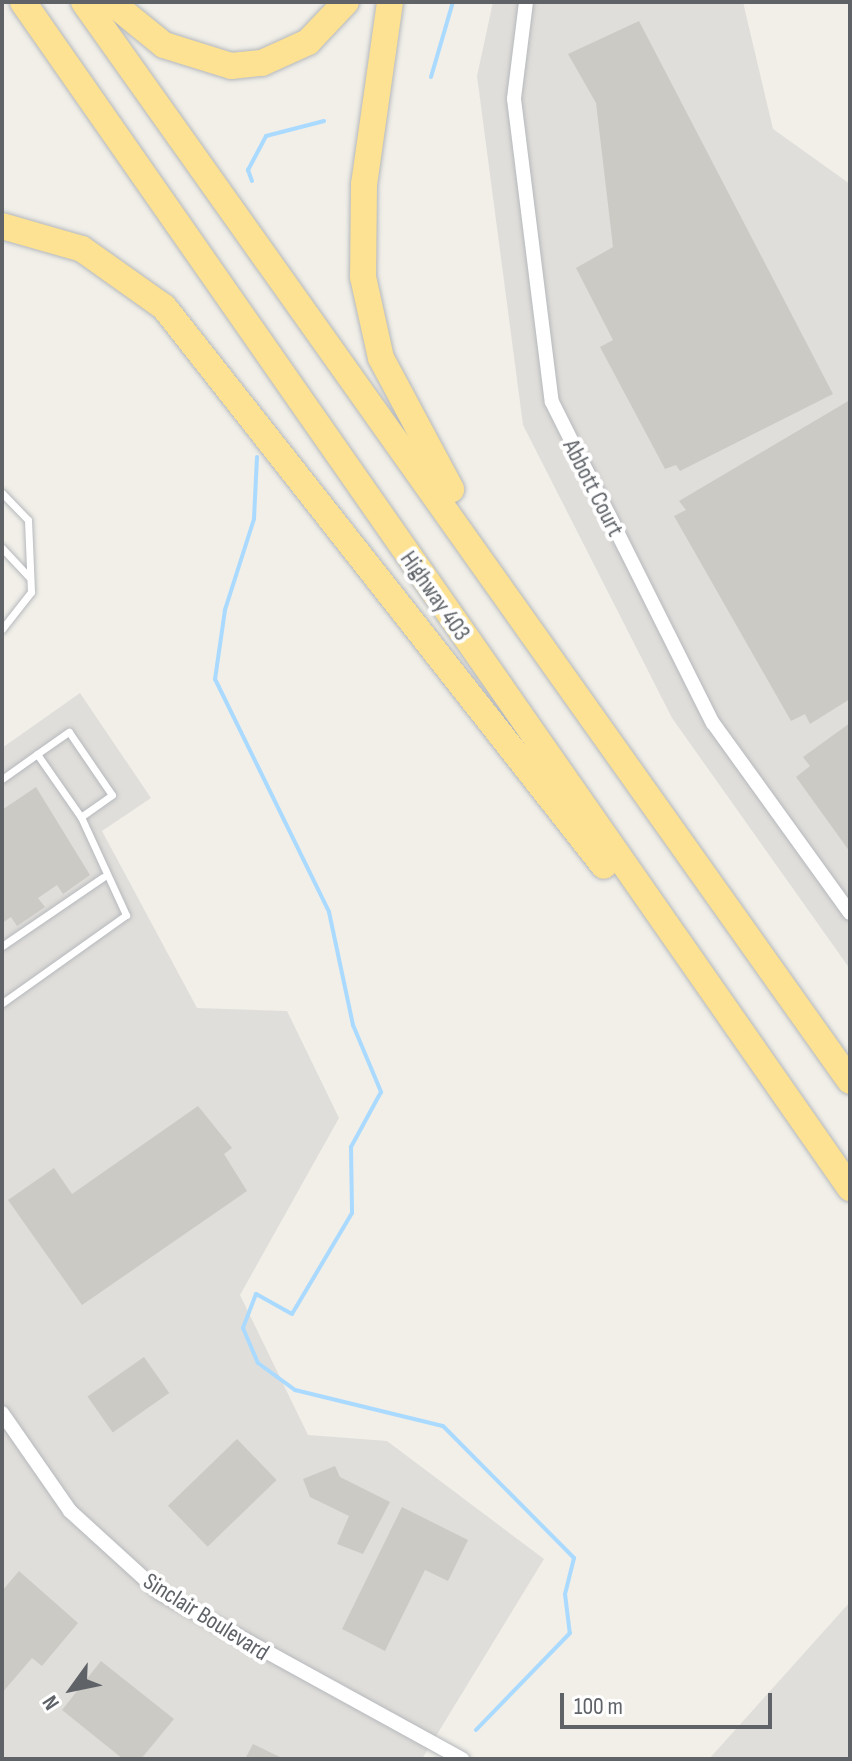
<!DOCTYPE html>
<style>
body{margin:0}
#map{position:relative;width:852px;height:1761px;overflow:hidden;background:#f1efe8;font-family:"Sofia Sans Condensed",sans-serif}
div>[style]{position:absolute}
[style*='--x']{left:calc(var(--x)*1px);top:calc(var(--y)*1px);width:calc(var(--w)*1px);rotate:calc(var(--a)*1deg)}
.industrial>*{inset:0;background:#e0deda}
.stream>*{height:4px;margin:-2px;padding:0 2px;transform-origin:2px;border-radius:2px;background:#aadaff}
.building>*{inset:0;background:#cccac5;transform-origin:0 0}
.path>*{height:3px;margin-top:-1.5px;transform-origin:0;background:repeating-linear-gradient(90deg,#9cc7a9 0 8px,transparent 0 12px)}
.roads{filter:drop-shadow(0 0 2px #b5b8bc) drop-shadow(0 0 2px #b5b8bc)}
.lane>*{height:7px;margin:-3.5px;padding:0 3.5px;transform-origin:3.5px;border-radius:3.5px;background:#fff}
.street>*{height:14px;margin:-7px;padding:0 7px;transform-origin:7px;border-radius:7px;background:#fff}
.highway>*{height:26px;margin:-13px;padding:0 13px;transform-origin:13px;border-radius:13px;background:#fde293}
span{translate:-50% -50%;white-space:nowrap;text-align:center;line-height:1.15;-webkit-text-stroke:8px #fff;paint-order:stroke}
.street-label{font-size:24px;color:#5f6368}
.frame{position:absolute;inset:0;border:4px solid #5f6368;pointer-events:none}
.north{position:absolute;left:32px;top:1649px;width:80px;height:80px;-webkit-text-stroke:6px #fff;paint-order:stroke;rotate:237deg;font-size:22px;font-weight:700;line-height:32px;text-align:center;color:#5f6368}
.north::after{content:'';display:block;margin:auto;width:28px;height:36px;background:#5f6368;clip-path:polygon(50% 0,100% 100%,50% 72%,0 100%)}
.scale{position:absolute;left:560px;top:1693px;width:212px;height:36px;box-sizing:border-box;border:4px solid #5f6368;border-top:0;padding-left:10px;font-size:24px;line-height:28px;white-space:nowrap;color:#5f6368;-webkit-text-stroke:6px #fff;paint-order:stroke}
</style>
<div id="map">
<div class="industrial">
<div style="clip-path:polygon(493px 2px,743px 2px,773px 129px,850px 184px,850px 969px,672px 718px,523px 425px,477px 76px)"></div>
<div style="clip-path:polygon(80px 693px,151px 798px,102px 831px,197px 1008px,287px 1011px,339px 1118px,240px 1295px,308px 1435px,387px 1441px,544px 1559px,422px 1759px,2px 1759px,2px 748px)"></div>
<div style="clip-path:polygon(850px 1602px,850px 1759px,709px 1759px)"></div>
</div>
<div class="stream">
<div style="--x:431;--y:77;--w:78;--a:-73.7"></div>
<div style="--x:252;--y:181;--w:12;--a:-110"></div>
<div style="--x:248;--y:170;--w:38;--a:-62"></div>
<div style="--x:266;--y:136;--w:60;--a:-14.5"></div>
<div style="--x:257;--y:457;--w:62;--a:92.8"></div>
<div style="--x:254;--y:519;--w:96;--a:107.7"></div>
<div style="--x:225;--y:610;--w:70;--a:98.2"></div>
<div style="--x:215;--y:679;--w:259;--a:63.9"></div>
<div style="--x:329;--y:912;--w:116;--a:78"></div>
<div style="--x:353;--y:1025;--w:73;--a:67.3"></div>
<div style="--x:381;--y:1092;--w:63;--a:118.6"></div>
<div style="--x:351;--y:1147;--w:66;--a:89.1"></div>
<div style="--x:352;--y:1213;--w:117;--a:120.7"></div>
<div style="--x:292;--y:1314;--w:41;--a:-150.9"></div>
<div style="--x:256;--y:1294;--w:36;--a:111"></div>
<div style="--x:243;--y:1328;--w:38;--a:67"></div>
<div style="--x:258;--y:1363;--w:46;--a:36.1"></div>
<div style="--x:295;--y:1390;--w:152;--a:13.7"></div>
<div style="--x:443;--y:1426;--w:186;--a:45.2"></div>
<div style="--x:574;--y:1558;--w:37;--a:104"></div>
<div style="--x:565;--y:1594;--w:39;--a:83"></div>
<div style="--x:570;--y:1633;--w:135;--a:134.1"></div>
</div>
<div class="building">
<div style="clip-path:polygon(639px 21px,833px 394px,680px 471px,676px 465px,665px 469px,600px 347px,613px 340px,576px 268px,613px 247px,596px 103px,568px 54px)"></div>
<div style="clip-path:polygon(850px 400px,850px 699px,810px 724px,805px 714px,791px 721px,674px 516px,686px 510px,679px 501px)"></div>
<div style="clip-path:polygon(850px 723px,850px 852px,796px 777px,810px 766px,803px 757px)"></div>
<div style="clip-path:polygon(36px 787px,90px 875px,63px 894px,57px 885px,38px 898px,45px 907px,17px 926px,11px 917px,2px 923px,2px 810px)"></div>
<div style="clip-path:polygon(198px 1106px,232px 1148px,224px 1154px,247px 1191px,82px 1305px,8px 1200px,54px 1168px,72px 1194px)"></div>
<div style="left:144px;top:1357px;width:44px;height:69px;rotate:55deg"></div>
<div style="left:237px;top:1439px;width:57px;height:96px;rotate:46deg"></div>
<div style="clip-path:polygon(335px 1466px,340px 1477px,390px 1502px,363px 1554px,337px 1544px,349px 1516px,310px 1497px,303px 1479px)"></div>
<div style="clip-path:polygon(402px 1507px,468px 1540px,448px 1581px,425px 1570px,385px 1651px,342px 1629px)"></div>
<div style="clip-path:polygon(19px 1571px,78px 1623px,42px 1666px,32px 1658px,2px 1693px,2px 1591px)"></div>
<div style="clip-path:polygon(101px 1661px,174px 1719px,141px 1759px,123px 1759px,62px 1710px)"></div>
<div style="clip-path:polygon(253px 1744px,284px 1759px,245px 1759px)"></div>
</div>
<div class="path">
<div style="--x:850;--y:6;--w:68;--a:90"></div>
</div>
<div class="roads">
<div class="lane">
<div style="--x:2;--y:493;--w:37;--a:46"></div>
<div style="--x:28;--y:520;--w:72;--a:87.6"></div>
<div style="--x:31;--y:592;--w:47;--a:128.1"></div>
<div style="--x:2;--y:548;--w:41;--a:47"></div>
<div style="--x:37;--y:754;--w:39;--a:-35"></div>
<div style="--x:69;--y:732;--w:76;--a:55.7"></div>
<div style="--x:112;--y:795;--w:38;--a:145"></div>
<div style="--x:2;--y:779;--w:43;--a:-35.5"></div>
<div style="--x:37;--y:754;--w:77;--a:55.1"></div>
<div style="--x:81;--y:817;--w:108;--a:65.3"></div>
<div style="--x:126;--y:915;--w:152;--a:144.6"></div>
<div style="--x:2;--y:946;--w:122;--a:-34.3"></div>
</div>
<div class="street">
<div style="--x:526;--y:2;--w:98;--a:97.1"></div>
<div style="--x:514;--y:99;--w:305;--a:82.9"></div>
<div style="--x:552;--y:402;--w:359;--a:63.4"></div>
<div style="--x:713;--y:723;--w:234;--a:54.2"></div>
<div style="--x:2;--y:1413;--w:119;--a:55.2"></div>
<div style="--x:70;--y:1511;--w:122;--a:42.3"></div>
<div style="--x:160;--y:1593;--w:345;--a:28.8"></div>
</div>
<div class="highway">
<div style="--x:23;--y:2;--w:1446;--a:55.11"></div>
<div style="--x:84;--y:2;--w:1323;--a:54.63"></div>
<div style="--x:111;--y:2;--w:68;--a:39.1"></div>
<div style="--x:164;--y:45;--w:70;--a:17.4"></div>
<div style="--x:231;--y:66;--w:31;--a:-6"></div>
<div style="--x:262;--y:63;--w:51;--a:-24.5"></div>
<div style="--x:308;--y:42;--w:55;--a:-46.5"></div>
<div style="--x:390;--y:2;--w:184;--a:98.1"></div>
<div style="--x:364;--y:184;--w:93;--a:90.6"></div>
<div style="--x:363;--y:277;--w:83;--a:77.5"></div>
<div style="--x:381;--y:358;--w:149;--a:61.9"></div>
<div style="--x:2;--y:226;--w:83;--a:16"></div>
<div style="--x:82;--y:249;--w:100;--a:35.3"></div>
<div style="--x:164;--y:307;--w:711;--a:51.79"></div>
</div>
</div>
<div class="street-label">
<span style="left:593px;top:488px;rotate:63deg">Abbott Court</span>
<span style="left:435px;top:596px;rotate:55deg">Highway 403</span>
<span style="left:206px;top:1617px;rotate:32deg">Sinclair Boulevard</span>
</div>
<div class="frame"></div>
<div class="north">N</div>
<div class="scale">100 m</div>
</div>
